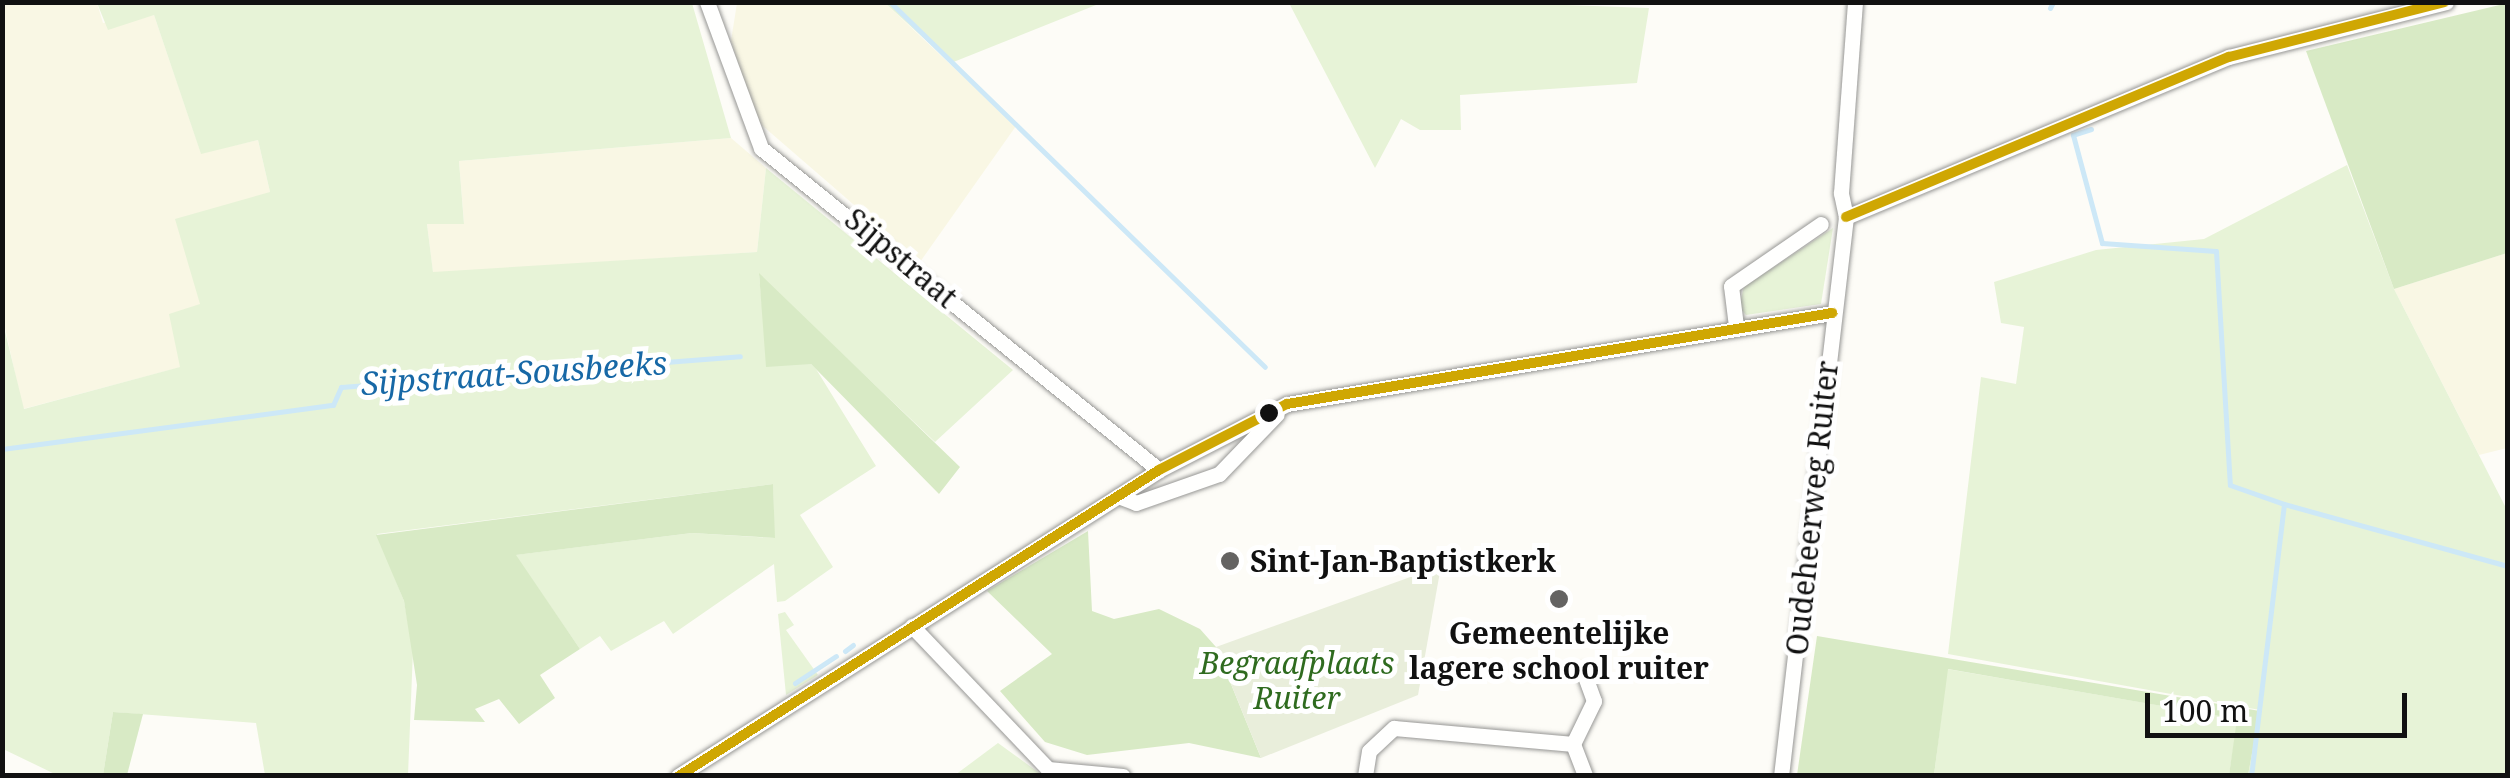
<!DOCTYPE html>
<style>
body{margin:0}
#map{position:relative;width:2510px;height:778px;overflow:hidden;background:#fdfcf7;font-family:"Noto Serif",serif}
div>[style]{position:absolute}
[style*='--x']{left:calc(var(--x)*1px);top:calc(var(--y)*1px);width:calc(var(--w)*1px);rotate:calc(var(--a)*1deg)}
.farmland>*{inset:0;background:#f9f7e4}
.green>*{inset:0;background:#e7f3d7}
.forest>*{inset:0;background:#d8eac5}
.cemetery>*{inset:0;background:#e9eedb}
.stream>*{height:5px;margin:-2.5px;padding:0 2.5px;transform-origin:2.5px;border-radius:2.5px;background:#cde8f7}
.roads{filter:drop-shadow(0 0 2px #979795) drop-shadow(0 0 2px #979795)}
.minor>*{height:15px;margin:-7.5px;padding:0 7.5px;transform-origin:7.5px;border-radius:7.5px;background:#fffffe}
.bus-1>*{height:10px;margin:-5px;padding:0 5px;transform-origin:5px;border-radius:5px;background:#cfa703}
.dots>*{width:28px;height:28px;translate:-50% -50%;box-sizing:border-box;border:5px solid #fff;border-radius:50%}
span{translate:-50% -50%;white-space:nowrap;text-align:center;line-height:1.15;-webkit-text-stroke:10px #fff;paint-order:stroke}
.street-label{font-size:30px;color:#111}
.poi-label{font-size:30px;color:#111;font-weight:700}
.left{translate:0 -50%;text-align:left}
.park-label{font-size:30px;color:#2f6b1f;font-style:italic}
.water-label{font-size:32px;color:#1768a6;font-style:italic}
.frame{position:absolute;inset:0;border:5px solid #111;pointer-events:none}
.scale{position:absolute;left:2145px;top:693px;width:262px;height:45px;box-sizing:border-box;border:5px solid #111;border-top:0;padding-left:12px;font-size:30px;line-height:35px;white-space:nowrap;color:#111;-webkit-text-stroke:8px #fff;paint-order:stroke}
</style>
<div id="map">
<div class="farmland">
<div style="clip-path:polygon(3px 3px,97px 3px,103px 23px,154px 15px,201px 153px,258px 140px,270px 192px,200px 304px,181px 367px,23px 409px,3px 319px)"></div>
<div style="clip-path:polygon(737px 3px,885px 3px,1016px 126px,920px 262px,757px 121px,731px 41px)"></div>
<div style="clip-path:polygon(731px 138px,766px 168px,757px 252px,433px 273px,427px 224px,464px 223px,459px 161px)"></div>
<div style="clip-path:polygon(2507px 253px,2507px 448px,2479px 455px,2394px 289px)"></div>
</div>
<div class="green">
<div style="clip-path:polygon(97px 3px,692px 3px,731px 138px,459px 161px,464px 224px,427px 224px,433px 272px,757px 252px,766px 168px,1013px 370px,935px 442px,759px 275px,763px 316px,816px 369px,876px 466px,800px 515px,833px 567px,785px 601px,777px 602px,774px 564px,673px 634px,664px 621px,611px 651px,600px 636px,580px 649px,515px 555px,692px 533px,774px 538px,773px 484px,377px 534px,404px 601px,413px 650px,408px 775px,265px 775px,256px 723px,113px 712px,103px 775px,59px 776px,3px 749px,2px 319px,24px 409px,180px 367px,169px 314px,200px 304px,175px 219px,270px 192px,258px 140px,201px 154px,154px 15px,108px 30px)"></div>
<div style="clip-path:polygon(885px 3px,1101px 3px,951px 63px)"></div>
<div style="clip-path:polygon(1289px 3px,1479px 2px,1649px 8px,1637px 83px,1460px 95px,1461px 130px,1420px 130px,1401px 119px,1375px 168px)"></div>
<div style="clip-path:polygon(2347px 165px,2394px 289px,2507px 510px,2507px 775px,2248px 775px,2260px 710px,1948px 654px,1981px 377px,2016px 384px,2024px 327px,2001px 323px,1994px 282px,2096px 250px,2204px 239px)"></div>
<div style="clip-path:polygon(1833px 228px,1821px 304px,1746px 315px,1739px 307px,1744px 287px)"></div>
<div style="clip-path:polygon(785px 612px,794px 625px,786px 630px,818px 675px,786px 695px,778px 614px)"></div>
<div style="clip-path:polygon(1947px 669px,2238px 719px,2229px 775px,1934px 776px)"></div>
<div style="clip-path:polygon(998px 743px,1042px 775px,955px 775px)"></div>
</div>
<div class="forest">
<div style="clip-path:polygon(2508px 3px,2507px 253px,2394px 289px,2306px 51px)"></div>
<div style="clip-path:polygon(759px 273px,960px 467px,939px 494px,811px 364px,766px 367px)"></div>
<div style="clip-path:polygon(773px 484px,775px 538px,692px 533px,516px 555px,580px 649px,540px 675px,555px 698px,519px 724px,499px 699px,475px 709px,485px 722px,414px 720px,417px 685px,404px 601px,376px 535px)"></div>
<div style="clip-path:polygon(1088px 531px,1092px 611px,1114px 619px,1159px 609px,1200px 629px,1216px 647px,1261px 758px,1189px 743px,1087px 755px,1045px 742px,1000px 691px,1052px 654px,987px 591px)"></div>
<div style="clip-path:polygon(1817px 636px,2260px 711px,2248px 775px,2229px 775px,2237px 719px,1948px 669px,1934px 775px,1797px 775px)"></div>
<div style="clip-path:polygon(113px 712px,143px 714px,127px 775px,103px 775px)"></div>
</div>
<div class="cemetery">
<div style="clip-path:polygon(1441px 566px,1418px 695px,1261px 758px,1216px 647px)"></div>
</div>
<div class="stream">
<div style="--x:890;--y:2;--w:523;--a:44.23"></div>
<div style="--x:2050;--y:8;--w:7;--a:-63"></div>
<div style="--x:2091;--y:129;--w:19;--a:162"></div>
<div style="--x:2073;--y:135;--w:112;--a:75"></div>
<div style="--x:2102;--y:243;--w:114;--a:4"></div>
<div style="--x:2216;--y:251;--w:234;--a:86.6"></div>
<div style="--x:2230;--y:485;--w:57;--a:19.4"></div>
<div style="--x:2284;--y:504;--w:274;--a:96.9"></div>
<div style="--x:2;--y:449;--w:334;--a:-7.6"></div>
<div style="--x:333;--y:405;--w:20;--a:-66"></div>
<div style="--x:341;--y:387;--w:400;--a:-4.4"></div>
<div style="--x:2284;--y:504;--w:232;--a:15.5"></div>
<div style="--x:845;--y:651;--w:10;--a:-37"></div>
<div style="--x:795;--y:683;--w:49;--a:-33.4"></div>
</div>
<div class="roads">
<div class="minor">
<div style="--x:707;--y:2;--w:156;--a:69.7"></div>
<div style="--x:761;--y:148;--w:512;--a:38.97"></div>
<div style="--x:1846;--y:217;--w:415;--a:-22.7"></div>
<div style="--x:2229;--y:57;--w:224;--a:-14.2"></div>
<div style="--x:1736;--y:326;--w:40;--a:-97.1"></div>
<div style="--x:1731;--y:286;--w:109;--a:-34.6"></div>
<div style="--x:1118;--y:496;--w:19;--a:21"></div>
<div style="--x:1136;--y:503;--w:88;--a:-19.3"></div>
<div style="--x:1219;--y:474;--w:83;--a:-46"></div>
<div style="--x:912;--y:626;--w:197;--a:46.4"></div>
<div style="--x:1048;--y:769;--w:75;--a:5.3"></div>
<div style="--x:1573;--y:744;--w:48;--a:-64"></div>
<div style="--x:1594;--y:701;--w:32;--a:-110"></div>
<div style="--x:678;--y:776;--w:570;--a:-32.46"></div>
<div style="--x:1159;--y:470;--w:144;--a:-27.3"></div>
<div style="--x:1287;--y:404;--w:553;--a:-9.48"></div>
<div style="--x:1365;--y:776;--w:25;--a:-81"></div>
<div style="--x:1369;--y:751;--w:34;--a:-43"></div>
<div style="--x:1394;--y:728;--w:180;--a:5.1"></div>
<div style="--x:1573;--y:744;--w:34;--a:69"></div>
<div style="--x:1781;--y:776;--w:563;--a:-83.37"></div>
<div style="--x:1846;--y:217;--w:25;--a:-102"></div>
<div style="--x:1841;--y:193;--w:192;--a:-85.8"></div>
</div>
</div>
<div class="bus-1">
<div style="--x:1846;--y:217;--w:415;--a:-22.7"></div>
<div style="--x:2229;--y:57;--w:222;--a:-14.3"></div>
<div style="--x:679;--y:776;--w:569;--a:-32.52"></div>
<div style="--x:1159;--y:470;--w:144;--a:-27.3"></div>
<div style="--x:1287;--y:404;--w:553;--a:-9.48"></div>
</div>
<div class="dots">
<div style="left:1269px;top:413px;background:#111"></div>
<div style="left:1230px;top:561px;background:#646362"></div>
<div style="left:1559px;top:599px;background:#646362"></div>
</div>
<div class="street-label">
<span style="left:901px;top:258px;rotate:40deg">Sijpstraat</span>
<span style="left:1812px;top:508px;rotate:-84deg">Oudeheerweg Ruiter</span>
</div>
<div class="poi-label">
<span class="left" style="left:1250px;top:561px">Sint-Jan-Baptistkerk</span>
<span style="left:1559px;top:650px">Gemeentelijke<br>lagere school ruiter</span>
</div>
<div class="park-label">
<span style="left:1297px;top:680px">Begraafplaats<br>Ruiter</span>
</div>
<div class="water-label">
<span style="left:514px;top:373px;rotate:-4deg">Sijpstraat-Sousbeeks</span>
</div>
<div class="frame"></div>
<div class="scale">100 m</div>
</div>
